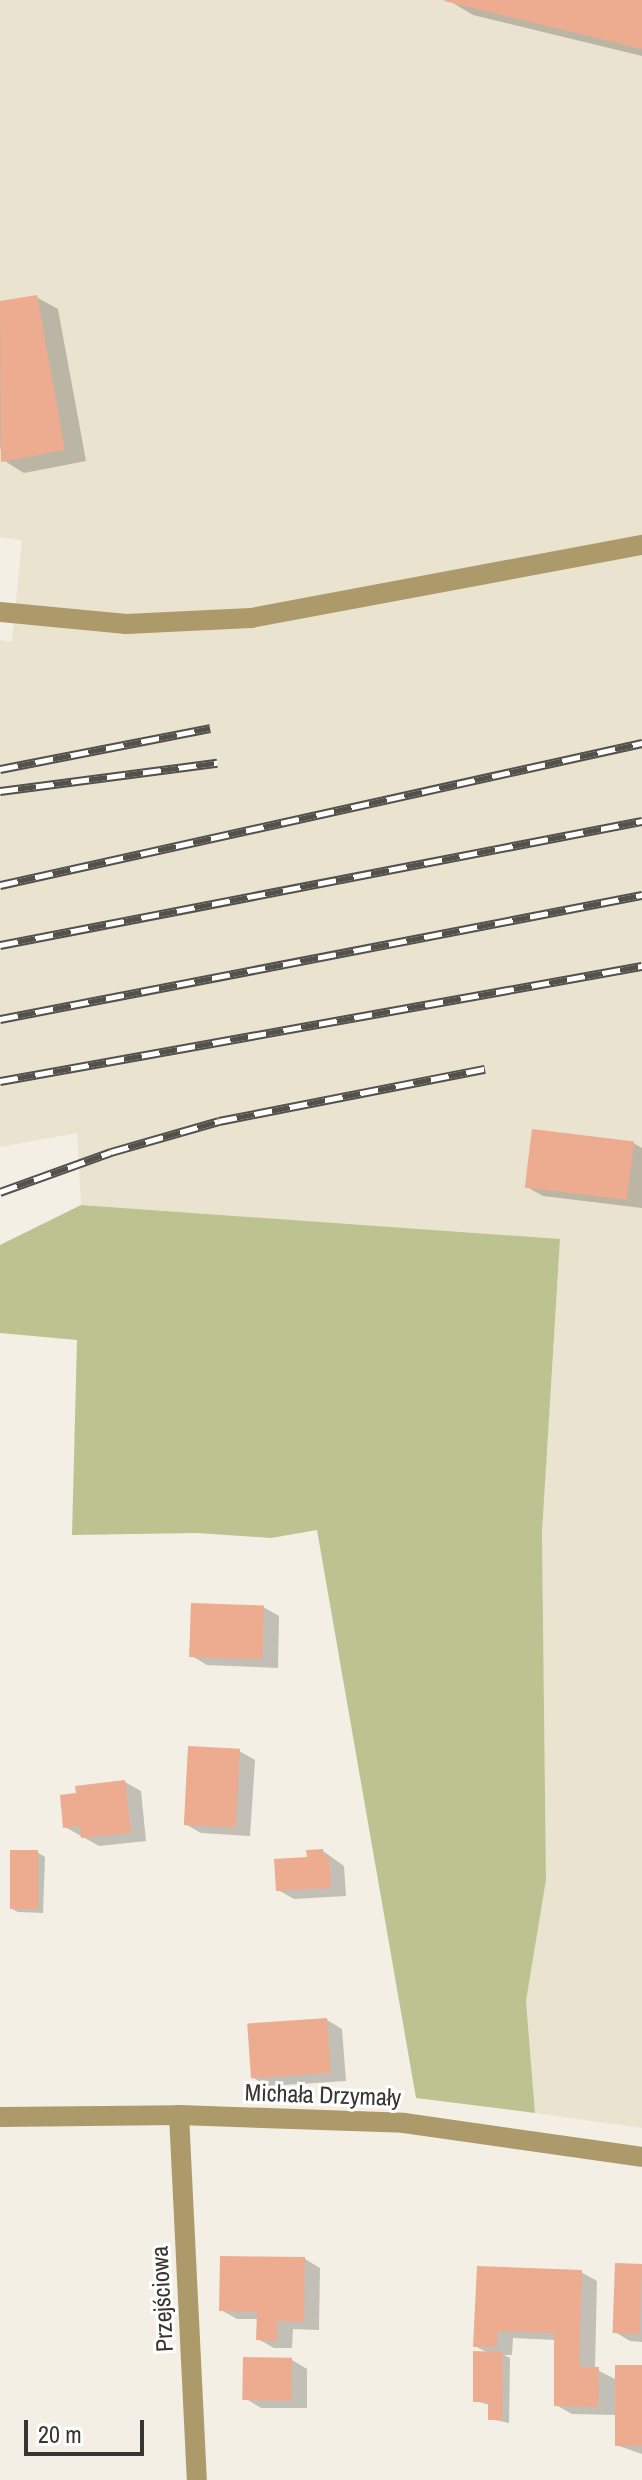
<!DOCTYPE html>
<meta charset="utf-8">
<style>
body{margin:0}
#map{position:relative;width:642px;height:2480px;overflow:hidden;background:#f3efe4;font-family:"Archivo Narrow",sans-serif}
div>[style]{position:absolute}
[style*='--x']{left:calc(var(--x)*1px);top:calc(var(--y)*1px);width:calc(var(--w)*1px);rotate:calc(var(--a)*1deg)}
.built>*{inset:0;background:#eae3d0}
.green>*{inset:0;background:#bcc390}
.shadow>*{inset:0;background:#0003}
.building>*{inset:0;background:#edab8f;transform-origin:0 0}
.minor>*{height:20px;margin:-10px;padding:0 10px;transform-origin:10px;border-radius:10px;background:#ac9a6b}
.rail>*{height:9px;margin-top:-4.5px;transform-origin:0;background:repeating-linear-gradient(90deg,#fff 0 18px,#54514c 0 36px);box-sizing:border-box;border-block:2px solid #54514c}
span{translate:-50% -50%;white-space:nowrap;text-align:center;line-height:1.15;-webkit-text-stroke:6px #fff;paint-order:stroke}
.street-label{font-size:24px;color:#373531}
.scale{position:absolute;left:24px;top:2420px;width:120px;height:36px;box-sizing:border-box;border:4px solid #373531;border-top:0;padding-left:10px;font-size:24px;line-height:28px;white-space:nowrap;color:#373531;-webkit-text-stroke:6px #fff;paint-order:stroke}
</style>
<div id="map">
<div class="built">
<div style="clip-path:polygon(0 0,642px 0,642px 2128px,535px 2113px,526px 2001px,546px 1880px,542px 1533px,560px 1239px,81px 1205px,77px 1133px,0 1147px,0 640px,12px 642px,22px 540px,0 537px)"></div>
</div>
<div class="green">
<div style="clip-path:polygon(81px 1205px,560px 1239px,542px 1533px,546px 1880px,526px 2001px,535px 2113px,416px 2098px,317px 1530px,271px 1538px,197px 1533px,72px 1535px,77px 1340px,0 1333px,0 1245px)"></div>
</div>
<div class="shadow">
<div style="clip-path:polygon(448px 0,642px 0,642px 56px,473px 15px)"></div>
<div style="clip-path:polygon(36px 297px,58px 309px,86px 461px,24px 473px,3px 460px,0 446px,0 303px)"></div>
<div style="clip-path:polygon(633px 1143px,642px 1148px,642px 1208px,543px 1196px,527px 1187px)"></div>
<div style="clip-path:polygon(263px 1607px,279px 1616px,278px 1668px,207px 1665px,192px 1656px)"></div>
<div style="clip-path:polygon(239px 1751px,255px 1760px,250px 1836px,201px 1833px,185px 1824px)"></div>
<div style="clip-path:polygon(125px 1782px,141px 1791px,146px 1841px,99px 1846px,65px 1827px,78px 1795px)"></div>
<div style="clip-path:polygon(323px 1851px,344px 1866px,346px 1896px,294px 1899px,278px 1890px)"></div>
<div style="clip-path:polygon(37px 1852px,45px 1857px,43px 1913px,18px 1912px,10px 1908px)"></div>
<div style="clip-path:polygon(327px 2020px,342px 2029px,346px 2081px,268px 2086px,252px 2077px)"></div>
<div style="clip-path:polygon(305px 2259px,320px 2268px,319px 2330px,293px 2329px,292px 2348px,274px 2348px,258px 2339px,258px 2319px,237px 2319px,221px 2310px)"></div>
<div style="clip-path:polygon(642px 2266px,642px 2342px,630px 2341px,615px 2332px)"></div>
<div style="clip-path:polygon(581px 2272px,597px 2281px,595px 2369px,617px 2380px,642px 2367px,642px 2454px,616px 2445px,617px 2415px,572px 2414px,556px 2405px,556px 2340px,513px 2338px,512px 2355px,504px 2355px,510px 2358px,509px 2423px,490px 2419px,490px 2405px,475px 2401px,488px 2353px,475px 2346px)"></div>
<div style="clip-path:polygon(292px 2360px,307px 2369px,307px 2408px,261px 2408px,245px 2398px)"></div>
</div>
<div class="building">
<div style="clip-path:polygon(642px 0,642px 49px,444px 1px,445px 0)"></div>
<div style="clip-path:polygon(37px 295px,65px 450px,1px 462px,0 301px)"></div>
<div style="left:532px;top:1129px;width:103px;height:59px;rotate:7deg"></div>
<div style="left:191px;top:1603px;width:73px;height:54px;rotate:2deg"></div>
<div style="left:188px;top:1746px;width:52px;height:79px;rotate:3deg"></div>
<div style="clip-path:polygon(125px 1780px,131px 1833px,81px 1838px,80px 1826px,63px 1828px,60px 1795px,76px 1793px,75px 1786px)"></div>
<div style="clip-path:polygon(323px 1849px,324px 1856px,329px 1855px,331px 1888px,276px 1891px,274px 1859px,307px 1857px,306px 1850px)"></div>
<div style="left:10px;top:1850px;width:28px;height:59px"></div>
<div style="left:327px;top:2018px;width:55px;height:80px;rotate:86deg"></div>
<div style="clip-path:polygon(220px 2256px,305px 2257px,304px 2322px,277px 2321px,277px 2341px,256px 2340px,257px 2312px,219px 2311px)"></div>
<div style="left:615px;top:2263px;width:27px;height:70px;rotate:2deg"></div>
<div style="clip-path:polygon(477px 2266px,582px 2270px,579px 2367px,599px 2367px,598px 2407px,554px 2406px,554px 2333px,498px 2331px,497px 2347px,473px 2347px)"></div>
<div style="clip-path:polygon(473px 2351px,503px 2352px,502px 2420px,488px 2420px,488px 2402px,473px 2402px)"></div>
<div style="left:243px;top:2357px;width:49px;height:43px;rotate:1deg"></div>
<div style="left:615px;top:2365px;width:27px;height:81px"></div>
</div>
<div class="minor">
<div style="--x:0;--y:612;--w:127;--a:5.4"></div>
<div style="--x:126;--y:624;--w:125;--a:-2.7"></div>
<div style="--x:251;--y:618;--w:398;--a:-10.6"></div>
<div style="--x:179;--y:2115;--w:365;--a:87.2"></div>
<div style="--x:0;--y:2117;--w:179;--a:-0.6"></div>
<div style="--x:179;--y:2115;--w:225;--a:2"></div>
<div style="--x:404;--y:2123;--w:240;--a:8.1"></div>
</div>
<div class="rail">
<div style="--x:0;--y:769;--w:214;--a:-11"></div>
<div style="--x:0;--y:791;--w:219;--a:-7.4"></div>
<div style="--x:0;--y:885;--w:658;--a:-12.47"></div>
<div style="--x:0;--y:945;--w:654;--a:-10.93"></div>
<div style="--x:0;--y:1019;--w:654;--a:-10.93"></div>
<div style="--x:0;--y:1081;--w:652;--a:-10.16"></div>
<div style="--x:0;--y:1192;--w:118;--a:-19.8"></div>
<div style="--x:111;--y:1152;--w:112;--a:-16"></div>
<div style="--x:219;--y:1121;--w:271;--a:-11.1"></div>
</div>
<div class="street-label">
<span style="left:323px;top:2095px;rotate:2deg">Michała Drzymały</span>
<span style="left:162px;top:2299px;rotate:-93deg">Przejściowa</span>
</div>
<div class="scale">20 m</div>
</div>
